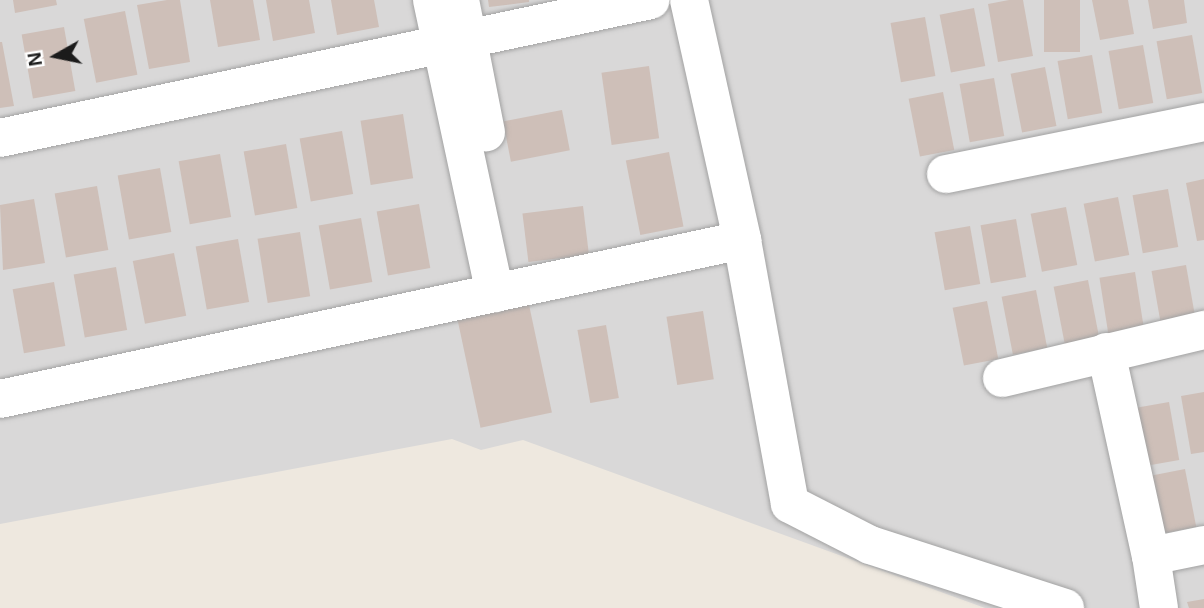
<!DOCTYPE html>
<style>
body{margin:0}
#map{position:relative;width:1204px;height:608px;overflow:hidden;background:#eee8df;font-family:Helvetica,sans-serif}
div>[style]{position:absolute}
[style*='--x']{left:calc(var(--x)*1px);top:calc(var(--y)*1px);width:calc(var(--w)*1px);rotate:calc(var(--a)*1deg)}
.residential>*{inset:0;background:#d9d8d8}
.building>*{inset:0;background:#cebfb8;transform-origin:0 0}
.roads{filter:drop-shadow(0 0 2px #a2a2a2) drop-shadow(0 0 2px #a2a2a2)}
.minor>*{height:38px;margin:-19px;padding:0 19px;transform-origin:19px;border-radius:19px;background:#fff}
span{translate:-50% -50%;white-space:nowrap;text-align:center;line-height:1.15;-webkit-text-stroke:5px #fff;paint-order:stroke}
.north{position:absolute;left:21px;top:21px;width:70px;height:70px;-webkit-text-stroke:5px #fff;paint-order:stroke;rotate:261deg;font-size:19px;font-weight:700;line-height:28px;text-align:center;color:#1b1b1b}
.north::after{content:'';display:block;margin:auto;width:24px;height:32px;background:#1b1b1b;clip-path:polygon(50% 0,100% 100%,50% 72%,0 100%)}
</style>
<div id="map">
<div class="residential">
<div style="clip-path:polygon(0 0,1204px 0,1204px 608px,985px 608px,523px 440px,481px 450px,452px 439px,0 524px)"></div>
</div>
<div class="building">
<div style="clip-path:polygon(13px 0,56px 0,57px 5px,15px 13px)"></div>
<div style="clip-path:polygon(167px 0,180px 0,190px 62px,149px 69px,137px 5px)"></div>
<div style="clip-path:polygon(210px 0,253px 0,260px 40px,218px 47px)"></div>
<div style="clip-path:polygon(266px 0,309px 0,315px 33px,273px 41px)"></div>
<div style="clip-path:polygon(331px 0,374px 0,379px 27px,337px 35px)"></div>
<div style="clip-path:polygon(488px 0,529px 0,529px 2px,489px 7px)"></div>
<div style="clip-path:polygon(1009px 0,1023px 0,1033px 56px,998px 62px,988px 4px)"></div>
<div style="left:1044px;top:0;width:36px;height:52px"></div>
<div style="clip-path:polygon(1092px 0,1128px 0,1134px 34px,1100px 40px)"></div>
<div style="clip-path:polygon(1148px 0,1184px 0,1187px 23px,1153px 29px)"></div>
<div style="left:974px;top:8px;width:59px;height:35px;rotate:79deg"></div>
<div style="left:125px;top:11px;width:65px;height:42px;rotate:79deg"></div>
<div style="left:925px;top:17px;width:60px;height:35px;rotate:80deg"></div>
<div style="left:64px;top:27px;width:65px;height:43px;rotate:80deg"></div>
<div style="left:1192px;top:35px;width:59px;height:36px;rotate:80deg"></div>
<div style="clip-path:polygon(0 42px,2px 42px,14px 106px,0 108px)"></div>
<div style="left:1143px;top:45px;width:59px;height:35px;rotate:80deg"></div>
<div style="left:1092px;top:55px;width:59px;height:35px;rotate:80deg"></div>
<div style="left:649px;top:66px;width:73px;height:48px;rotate:82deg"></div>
<div style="left:1045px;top:67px;width:60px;height:35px;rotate:79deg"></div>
<div style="left:994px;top:78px;width:59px;height:35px;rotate:80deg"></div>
<div style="left:943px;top:92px;width:59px;height:35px;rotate:79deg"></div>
<div style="left:562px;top:110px;width:41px;height:60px;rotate:79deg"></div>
<div style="left:403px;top:114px;width:65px;height:43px;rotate:81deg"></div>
<div style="left:342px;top:131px;width:64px;height:43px;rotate:80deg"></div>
<div style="left:286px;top:144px;width:65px;height:43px;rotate:80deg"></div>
<div style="left:669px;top:152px;width:76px;height:44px;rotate:79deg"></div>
<div style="left:220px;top:154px;width:64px;height:42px;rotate:80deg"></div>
<div style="left:160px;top:168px;width:65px;height:43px;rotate:80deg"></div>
<div style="clip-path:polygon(1204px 179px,1204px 240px,1197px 241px,1186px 183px)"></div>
<div style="left:97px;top:186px;width:65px;height:43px;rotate:80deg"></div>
<div style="left:1168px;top:189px;width:59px;height:36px;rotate:80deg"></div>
<div style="left:1118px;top:197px;width:59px;height:35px;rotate:79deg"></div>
<div style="clip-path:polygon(34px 199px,45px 263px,3px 270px,0 205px)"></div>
<div style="left:419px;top:204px;width:65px;height:43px;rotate:80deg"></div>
<div style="left:583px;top:206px;width:49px;height:61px;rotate:83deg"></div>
<div style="left:1066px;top:207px;width:59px;height:36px;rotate:79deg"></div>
<div style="left:361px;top:218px;width:65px;height:43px;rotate:80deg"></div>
<div style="left:1016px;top:219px;width:59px;height:36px;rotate:80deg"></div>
<div style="left:970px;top:226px;width:59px;height:36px;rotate:80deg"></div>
<div style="left:300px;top:232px;width:65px;height:43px;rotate:81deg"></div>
<div style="left:238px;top:239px;width:64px;height:43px;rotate:80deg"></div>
<div style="left:174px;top:253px;width:64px;height:42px;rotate:79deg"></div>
<div style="left:1186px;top:265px;width:59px;height:35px;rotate:80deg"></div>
<div style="left:116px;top:267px;width:64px;height:43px;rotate:80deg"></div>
<div style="left:1135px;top:272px;width:59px;height:36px;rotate:81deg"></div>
<div style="left:1088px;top:280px;width:60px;height:35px;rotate:79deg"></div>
<div style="left:54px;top:282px;width:65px;height:42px;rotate:80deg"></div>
<div style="left:1036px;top:290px;width:59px;height:35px;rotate:79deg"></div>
<div style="left:528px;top:300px;width:115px;height:73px;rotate:78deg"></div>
<div style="left:987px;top:301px;width:59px;height:35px;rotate:79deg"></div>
<div style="left:703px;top:311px;width:69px;height:37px;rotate:81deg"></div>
<div style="left:606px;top:325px;width:74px;height:29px;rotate:80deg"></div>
<div style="clip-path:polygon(1204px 392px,1204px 452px,1191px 454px,1181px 396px)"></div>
<div style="left:1169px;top:402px;width:59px;height:36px;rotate:80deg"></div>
<div style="left:1185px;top:469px;width:59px;height:35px;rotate:79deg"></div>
<div style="clip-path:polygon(1204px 599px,1204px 608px,1189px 608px,1187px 602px)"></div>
</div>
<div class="roads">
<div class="minor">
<div style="--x:432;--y:0;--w:300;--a:77.9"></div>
<div style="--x:460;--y:0;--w:135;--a:78.9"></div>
<div style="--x:689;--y:0;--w:246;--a:77.5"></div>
<div style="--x:742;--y:240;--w:268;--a:79.7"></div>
<div style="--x:790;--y:504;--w:90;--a:27.1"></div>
<div style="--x:870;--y:545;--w:205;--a:17.9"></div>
<div style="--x:0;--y:138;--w:665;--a:-11.97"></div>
<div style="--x:946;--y:174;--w:263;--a:-11.4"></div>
<div style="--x:1106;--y:352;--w:209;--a:77.6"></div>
<div style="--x:1151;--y:556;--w:53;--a:81.3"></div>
<div style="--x:1002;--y:378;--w:208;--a:-13.4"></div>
<div style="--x:0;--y:399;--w:759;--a:-12.09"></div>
<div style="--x:1151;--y:556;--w:54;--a:-11.7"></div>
</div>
</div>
<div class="north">N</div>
</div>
